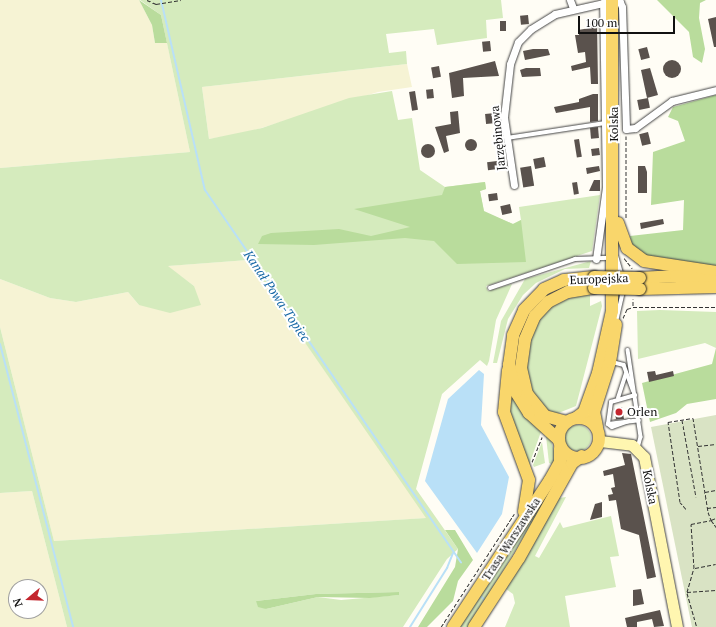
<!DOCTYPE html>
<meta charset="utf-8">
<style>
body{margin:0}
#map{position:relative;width:716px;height:627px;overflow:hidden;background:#fffdf5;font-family:"PT Serif",serif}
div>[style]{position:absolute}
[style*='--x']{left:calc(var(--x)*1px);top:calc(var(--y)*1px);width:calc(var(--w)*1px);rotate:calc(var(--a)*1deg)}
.farmland>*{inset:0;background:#f6f3d4}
.green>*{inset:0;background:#d5ebbd}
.round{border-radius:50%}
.forest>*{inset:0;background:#b9dc9c}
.cemetery>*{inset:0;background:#d9e3c4}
.water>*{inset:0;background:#b9e0f7}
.stream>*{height:2px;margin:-1px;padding:0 1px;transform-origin:1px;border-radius:1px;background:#b9e0f7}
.building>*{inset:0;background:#5a524d;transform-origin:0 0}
.path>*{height:1px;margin-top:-0.5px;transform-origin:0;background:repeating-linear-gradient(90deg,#333 0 4px,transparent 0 6px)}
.roads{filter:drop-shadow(0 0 1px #444) drop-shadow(0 0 1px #444)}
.lane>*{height:3.5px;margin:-1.75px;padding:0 1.75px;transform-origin:1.75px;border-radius:1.75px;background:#fff}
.street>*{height:7px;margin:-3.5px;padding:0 3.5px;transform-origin:3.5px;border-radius:3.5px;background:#fff}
.secondary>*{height:11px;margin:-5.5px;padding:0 5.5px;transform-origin:5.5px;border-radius:5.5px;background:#fff6b0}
.primary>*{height:12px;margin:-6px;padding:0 6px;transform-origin:6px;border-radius:6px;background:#f9d66b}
.primary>.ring{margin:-6px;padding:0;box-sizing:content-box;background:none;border:12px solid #f9d66b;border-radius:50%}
.bridges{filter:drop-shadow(0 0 1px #222) drop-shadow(0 0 1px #222)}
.primary-bridge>*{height:12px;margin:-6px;padding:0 6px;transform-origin:6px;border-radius:6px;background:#f9d66b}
.dots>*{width:11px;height:11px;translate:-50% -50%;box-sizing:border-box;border:2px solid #fff;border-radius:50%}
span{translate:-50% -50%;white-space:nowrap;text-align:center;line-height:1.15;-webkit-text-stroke:4px #fff;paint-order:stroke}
.street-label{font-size:12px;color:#111}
.poi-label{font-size:12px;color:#111}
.left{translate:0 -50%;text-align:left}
.water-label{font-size:13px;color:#1768a6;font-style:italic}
.north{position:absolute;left:8px;top:579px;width:40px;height:40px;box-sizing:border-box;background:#fff;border:1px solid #a0a0a0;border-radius:50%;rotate:251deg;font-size:11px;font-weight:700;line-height:16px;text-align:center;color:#111}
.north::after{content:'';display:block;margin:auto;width:14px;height:18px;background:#c4262e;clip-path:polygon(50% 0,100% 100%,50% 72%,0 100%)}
.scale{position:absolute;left:578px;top:16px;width:97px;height:18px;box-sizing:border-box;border:2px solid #111;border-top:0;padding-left:5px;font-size:12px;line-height:14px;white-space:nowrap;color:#111;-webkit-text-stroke:3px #fff;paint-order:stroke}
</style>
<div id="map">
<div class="farmland">
<div style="clip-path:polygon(0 0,139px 0,152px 25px,155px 43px,167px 43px,190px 152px,0 168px)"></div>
<div style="clip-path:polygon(407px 64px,412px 87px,378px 92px,245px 133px,209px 139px,202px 87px)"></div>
<div style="clip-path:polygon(248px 260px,427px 518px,54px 541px,0 327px,0 279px,50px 298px,76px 302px,128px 292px,139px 305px,194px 286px,167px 266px)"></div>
<div style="clip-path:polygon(evenodd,32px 491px,67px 627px,0 627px,0 493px,32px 491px,16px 587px,40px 587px,40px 611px,16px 611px,16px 587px)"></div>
</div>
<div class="green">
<div style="clip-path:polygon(evenodd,140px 0,501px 0,503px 18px,486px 20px,487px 38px,437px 45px,434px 29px,386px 34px,389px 53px,406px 51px,407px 64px,202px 87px,209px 139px,262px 128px,349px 98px,392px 91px,398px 120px,412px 118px,420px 170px,445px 187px,485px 182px,486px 189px,480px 191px,484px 212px,513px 224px,521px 220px,519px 207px,600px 195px,592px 251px,486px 286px,488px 291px,512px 284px,496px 320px,489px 361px,487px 366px,480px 360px,442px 394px,416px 489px,458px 549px,447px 559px,403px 627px,67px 627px,32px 491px,0 493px,0 327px,54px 541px,426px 518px,248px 260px,168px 266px,194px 286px,201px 305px,170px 313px,139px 305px,128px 292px,76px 302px,50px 298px,0 279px,0 168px,190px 152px,161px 15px,140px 0,399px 592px,399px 595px,341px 600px,318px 597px,266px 609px,256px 601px,316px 594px,399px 592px)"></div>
<div style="clip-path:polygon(591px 261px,589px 268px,565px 269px,536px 283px,523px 295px,508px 319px,497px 363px,493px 363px,501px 321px,525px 279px)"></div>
<div style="clip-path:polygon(590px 294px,590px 306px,601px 301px,602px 306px,576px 406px,556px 414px,548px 414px,533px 397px,526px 372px,528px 346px,536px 323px,550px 307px,574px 296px)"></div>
<div style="clip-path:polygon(660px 310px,716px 312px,716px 348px,705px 343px,638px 359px,637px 311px)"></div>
<div style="clip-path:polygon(509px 385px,517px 404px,542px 429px,529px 465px,509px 419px)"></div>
<div class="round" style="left:565px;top:425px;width:26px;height:26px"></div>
<div style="clip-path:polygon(549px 433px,555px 455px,554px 465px,549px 463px,546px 436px)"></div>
<div style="clip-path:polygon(542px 442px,545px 463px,534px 467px,533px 465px)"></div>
<div style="clip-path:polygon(560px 476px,469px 627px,459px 627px)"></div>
<div style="clip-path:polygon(566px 497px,535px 556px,539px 558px,560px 522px,563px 528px,611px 516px,619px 556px,610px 557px,616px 587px,565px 596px,570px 627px,505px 627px,515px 603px,513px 594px,506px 589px,559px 498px)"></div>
</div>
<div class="forest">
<div style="clip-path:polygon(139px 0,161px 15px,167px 43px,155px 43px,152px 25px)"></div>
<div style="clip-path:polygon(657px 0,706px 0,700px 3px,699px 18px,705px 49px,702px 63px,693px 57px,689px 32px)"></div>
<div style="clip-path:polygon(716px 95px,716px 267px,667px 263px,645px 255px,632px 246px,630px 236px,683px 230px,684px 200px,651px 205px,653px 152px,685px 141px,678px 121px,668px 117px,673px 107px)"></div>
<div style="clip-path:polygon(485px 182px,486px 189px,480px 191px,484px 211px,513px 224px,521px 220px,526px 262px,457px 264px,434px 241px,405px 238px,314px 245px,258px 244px,262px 236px,271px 233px,339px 229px,371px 236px,410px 227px,354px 209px,442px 195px,445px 187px)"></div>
<div style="clip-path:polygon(716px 348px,716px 399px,687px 404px,676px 413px,650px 422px,642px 383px,712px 364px)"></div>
<div style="clip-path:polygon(445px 530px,455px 530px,473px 560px,458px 581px,453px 601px,427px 627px,418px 627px,455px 567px,458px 549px)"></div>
<div style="clip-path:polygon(399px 592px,399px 595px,370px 598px,318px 597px,266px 609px,258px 607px,256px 601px,316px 594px)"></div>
</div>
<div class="cemetery">
<div style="clip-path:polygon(716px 415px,716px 627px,692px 627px,651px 427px)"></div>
</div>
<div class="water">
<div style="clip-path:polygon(479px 370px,484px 374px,481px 425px,509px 477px,502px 514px,477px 553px,425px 481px,448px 399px)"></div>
</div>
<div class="stream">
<div style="--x:161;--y:0;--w:195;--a:77"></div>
<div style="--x:205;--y:190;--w:452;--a:55.5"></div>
<div style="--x:0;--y:344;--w:292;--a:75.5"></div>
<div style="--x:482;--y:597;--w:5;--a:53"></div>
<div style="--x:410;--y:627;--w:70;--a:-57.9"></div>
<div style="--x:447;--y:568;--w:16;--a:-68"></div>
</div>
<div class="building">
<div style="left:528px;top:15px;width:9px;height:8px;rotate:84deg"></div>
<div style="clip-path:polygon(716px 17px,716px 47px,714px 47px,708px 19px)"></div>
<div style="left:500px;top:21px;width:6px;height:10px"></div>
<div style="clip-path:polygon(597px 21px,598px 84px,591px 84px,590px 67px,572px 71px,571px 66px,586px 62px,585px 52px,578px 53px,575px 35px,579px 35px,578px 30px,590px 28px,591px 22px)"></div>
<div style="left:490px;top:41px;width:10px;height:8px;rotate:84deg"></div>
<div style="left:647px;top:47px;width:11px;height:9px;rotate:75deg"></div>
<div style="clip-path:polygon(533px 49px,548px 49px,550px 55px,525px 60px,523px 51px)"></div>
<div class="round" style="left:663px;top:60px;width:18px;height:18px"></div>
<div style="clip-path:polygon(495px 61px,499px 76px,463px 78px,464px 96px,452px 98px,449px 73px)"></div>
<div style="left:439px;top:66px;width:11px;height:8px;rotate:80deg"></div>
<div style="clip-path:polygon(526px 68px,540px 68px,541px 76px,522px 77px,520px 70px)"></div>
<div style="clip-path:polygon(650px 68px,658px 95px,647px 98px,641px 70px)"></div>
<div style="left:433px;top:89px;width:9px;height:7px;rotate:84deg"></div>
<div style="left:415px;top:91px;width:19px;height:6px;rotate:81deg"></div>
<div style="clip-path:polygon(593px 94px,598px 94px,598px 121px,590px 122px,590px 107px,556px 113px,554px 107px,579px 102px,579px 99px)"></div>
<div style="left:648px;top:98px;width:10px;height:11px;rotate:79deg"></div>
<div style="clip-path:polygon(458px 111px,460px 133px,446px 136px,449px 151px,444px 153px,435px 127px,451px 124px,450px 112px)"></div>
<div style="left:495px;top:113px;width:10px;height:10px;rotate:84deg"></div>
<div style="left:598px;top:127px;width:11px;height:8px;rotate:85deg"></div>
<div style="left:648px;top:132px;width:12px;height:9px;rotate:76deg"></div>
<div style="left:579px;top:139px;width:18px;height:5px;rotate:81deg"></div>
<div class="round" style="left:465px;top:139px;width:12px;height:12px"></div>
<div class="round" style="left:421px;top:144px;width:14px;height:14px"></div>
<div style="left:599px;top:148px;width:7px;height:8px;rotate:82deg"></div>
<div style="left:544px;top:157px;width:10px;height:11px;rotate:79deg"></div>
<div style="left:497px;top:161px;width:8px;height:10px;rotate:83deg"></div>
<div style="left:531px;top:166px;width:20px;height:11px;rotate:81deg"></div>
<div style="clip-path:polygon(599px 166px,600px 171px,587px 174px,586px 168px)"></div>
<div style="clip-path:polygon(638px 166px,645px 166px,647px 172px,647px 193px,638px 193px)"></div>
<div style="clip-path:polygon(594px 180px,600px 180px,600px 191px,589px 191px)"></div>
<div style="left:577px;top:182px;width:12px;height:5px;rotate:81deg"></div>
<div style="left:497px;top:193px;width:7px;height:9px;rotate:82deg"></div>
<div style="left:510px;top:204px;width:9px;height:10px;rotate:77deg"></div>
<div style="clip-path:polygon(663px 219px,664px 224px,641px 229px,640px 223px)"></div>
<div style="clip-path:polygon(655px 371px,656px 375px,673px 371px,674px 376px,649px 382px,647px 372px)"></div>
<div style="clip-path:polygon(622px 407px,624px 419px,612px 420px,616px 419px,614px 409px)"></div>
<div style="clip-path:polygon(622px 453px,631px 454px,656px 577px,647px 579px,639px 535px,621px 529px,616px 500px,609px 501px,608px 495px,613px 494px,611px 488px,615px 487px,613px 474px,604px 476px,603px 471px,625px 465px)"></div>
<div style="clip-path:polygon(602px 502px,602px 517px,590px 520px,595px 504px)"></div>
<div style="clip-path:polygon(641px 589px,644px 604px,633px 606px,633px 590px)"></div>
<div style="clip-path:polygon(660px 610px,664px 626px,654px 627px,652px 619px,637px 622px,637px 627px,627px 627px,625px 618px)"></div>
</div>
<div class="path">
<div style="--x:147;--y:0;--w:10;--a:24"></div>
<div style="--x:156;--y:4;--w:25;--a:-9"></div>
<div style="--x:626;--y:136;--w:83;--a:90"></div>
<div style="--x:624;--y:258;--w:13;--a:51"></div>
<div style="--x:633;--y:306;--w:7;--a:-90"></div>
<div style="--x:623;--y:318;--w:10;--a:-66"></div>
<div style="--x:627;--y:309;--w:6;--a:-18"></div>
<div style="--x:633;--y:307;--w:83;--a:0"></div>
<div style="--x:682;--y:420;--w:78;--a:79.7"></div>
<div style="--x:698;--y:446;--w:18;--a:-6"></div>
<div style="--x:532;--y:462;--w:27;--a:-68"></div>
<div style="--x:705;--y:492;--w:11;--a:-10"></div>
<div style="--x:707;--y:508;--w:9;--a:-6"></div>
<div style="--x:686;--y:509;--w:9;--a:-131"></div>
<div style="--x:680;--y:502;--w:81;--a:-98.5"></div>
<div style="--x:668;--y:422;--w:25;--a:-9"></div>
<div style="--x:693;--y:418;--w:95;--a:80.9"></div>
<div style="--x:708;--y:512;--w:9;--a:69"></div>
<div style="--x:711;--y:520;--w:5;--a:-22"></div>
<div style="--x:695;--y:568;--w:21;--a:-11"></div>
<div style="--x:687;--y:592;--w:25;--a:-74"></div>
<div style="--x:694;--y:568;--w:44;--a:-93.9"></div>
<div style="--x:691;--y:524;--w:20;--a:-11"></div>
<div style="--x:711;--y:520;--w:9;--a:54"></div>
<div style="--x:687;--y:592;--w:29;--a:-4"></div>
<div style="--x:687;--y:593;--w:35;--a:74"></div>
<div style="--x:441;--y:627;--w:135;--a:-57.1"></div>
</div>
<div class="roads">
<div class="lane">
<div style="--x:507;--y:138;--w:99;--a:-8.7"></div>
<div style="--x:616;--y:254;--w:22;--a:74"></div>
<div style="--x:490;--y:288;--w:90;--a:-18.8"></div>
<div style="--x:575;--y:259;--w:35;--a:-2"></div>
<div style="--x:616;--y:322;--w:32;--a:-77"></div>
<div style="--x:628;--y:350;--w:88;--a:81.5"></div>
<div style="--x:641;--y:437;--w:11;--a:105"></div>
<div style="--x:612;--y:362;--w:12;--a:14"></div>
<div style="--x:624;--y:365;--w:27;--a:70"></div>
<div style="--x:618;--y:398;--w:25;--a:-72"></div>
<div style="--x:608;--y:424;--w:22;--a:-82"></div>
<div style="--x:611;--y:402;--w:25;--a:-16"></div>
<div style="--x:608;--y:424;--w:31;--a:-7"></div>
<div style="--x:608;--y:424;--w:5;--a:37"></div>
<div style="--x:612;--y:427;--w:18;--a:-19"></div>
</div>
<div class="street">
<div style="--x:570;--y:0;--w:9;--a:69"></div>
<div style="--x:514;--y:185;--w:69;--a:-98.4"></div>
<div style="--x:504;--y:117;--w:53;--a:-83.5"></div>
<div style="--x:510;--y:64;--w:23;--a:-70"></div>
<div style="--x:518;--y:42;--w:18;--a:-45"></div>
<div style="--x:531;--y:29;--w:28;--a:-32"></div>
<div style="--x:555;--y:14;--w:49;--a:-12.9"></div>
<div style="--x:603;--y:3;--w:17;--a:-3"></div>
<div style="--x:620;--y:2;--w:5;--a:68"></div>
<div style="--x:622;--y:7;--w:122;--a:88.1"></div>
<div style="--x:626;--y:129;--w:9;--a:-6"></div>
<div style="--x:635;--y:128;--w:46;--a:-36.1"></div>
<div style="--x:672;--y:101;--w:45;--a:-14"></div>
<div style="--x:596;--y:259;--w:73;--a:-82.1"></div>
<div style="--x:606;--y:187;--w:184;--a:-90.9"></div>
</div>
<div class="secondary">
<div style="--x:600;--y:441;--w:32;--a:7"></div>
<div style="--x:632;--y:445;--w:17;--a:45"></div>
<div style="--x:644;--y:457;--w:173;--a:79"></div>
</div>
<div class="primary">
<div style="--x:618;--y:223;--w:27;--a:70"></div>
<div style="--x:627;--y:248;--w:21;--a:37"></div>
<div style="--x:644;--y:261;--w:73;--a:8.7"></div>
<div style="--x:640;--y:278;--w:36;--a:-3"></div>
<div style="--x:676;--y:276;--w:40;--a:8.5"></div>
<div style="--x:640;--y:289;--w:76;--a:-1.5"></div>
<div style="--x:508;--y:370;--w:42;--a:95.4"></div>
<div style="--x:504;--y:412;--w:72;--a:69.8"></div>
<div style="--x:529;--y:480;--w:32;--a:99"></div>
<div class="ring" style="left:559px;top:418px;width:28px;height:28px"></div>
<div style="--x:576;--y:418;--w:10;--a:-37"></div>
<div style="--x:584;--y:412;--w:41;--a:-70.3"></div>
<div style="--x:598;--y:373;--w:64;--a:-77.3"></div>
<div style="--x:612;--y:311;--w:311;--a:-90"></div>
<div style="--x:567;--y:422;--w:23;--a:-165"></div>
<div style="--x:545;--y:416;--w:28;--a:-129"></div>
<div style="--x:527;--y:394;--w:27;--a:-103"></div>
<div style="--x:521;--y:368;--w:29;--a:-82"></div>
<div style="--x:525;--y:339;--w:25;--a:-67"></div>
<div style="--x:535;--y:316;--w:19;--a:-47"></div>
<div style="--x:548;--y:302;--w:22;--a:-27"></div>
<div style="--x:568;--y:292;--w:26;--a:-9"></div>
<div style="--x:597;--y:427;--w:15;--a:-101"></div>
<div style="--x:594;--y:412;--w:52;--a:-72.3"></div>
<div style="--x:610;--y:362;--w:38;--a:-81"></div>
<div style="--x:558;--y:439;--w:39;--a:-138"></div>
<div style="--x:529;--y:413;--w:25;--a:-122"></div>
<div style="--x:516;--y:392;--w:28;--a:-105"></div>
<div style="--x:509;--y:365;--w:30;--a:-82"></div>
<div style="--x:513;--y:335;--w:27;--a:-66"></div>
<div style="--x:524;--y:310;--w:29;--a:-46"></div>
<div style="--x:544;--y:289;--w:22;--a:-24"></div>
<div style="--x:564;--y:280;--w:30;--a:-6"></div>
<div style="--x:453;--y:627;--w:176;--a:-56.6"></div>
<div style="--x:550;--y:480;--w:21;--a:-61"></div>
<div style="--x:560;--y:462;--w:14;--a:-90"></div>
<div style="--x:474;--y:627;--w:82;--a:-56.9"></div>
<div style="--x:519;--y:558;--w:109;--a:-60.8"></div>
<div style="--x:572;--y:463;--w:12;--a:-35"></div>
</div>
</div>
<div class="bridges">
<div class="primary-bridge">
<div style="--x:594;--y:277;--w:46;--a:1.2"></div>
<div style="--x:594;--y:288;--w:46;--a:1.2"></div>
</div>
</div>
<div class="dots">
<div style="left:619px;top:412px;background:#c4262e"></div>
</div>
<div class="street-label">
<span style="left:614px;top:124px;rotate:-90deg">Kolska</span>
<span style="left:498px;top:138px;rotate:-96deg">Jarzębinowa</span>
<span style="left:599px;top:279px;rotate:-2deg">Europejska</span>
<span style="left:650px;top:487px;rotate:79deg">Kolska</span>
<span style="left:511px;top:539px;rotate:-57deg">Trasa Warszawska</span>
</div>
<div class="poi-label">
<span class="left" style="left:627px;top:412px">Orlen</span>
</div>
<div class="water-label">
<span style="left:277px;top:296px;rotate:56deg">Kanał Powa-Topiec</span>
</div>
<div class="north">N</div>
<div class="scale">100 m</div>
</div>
